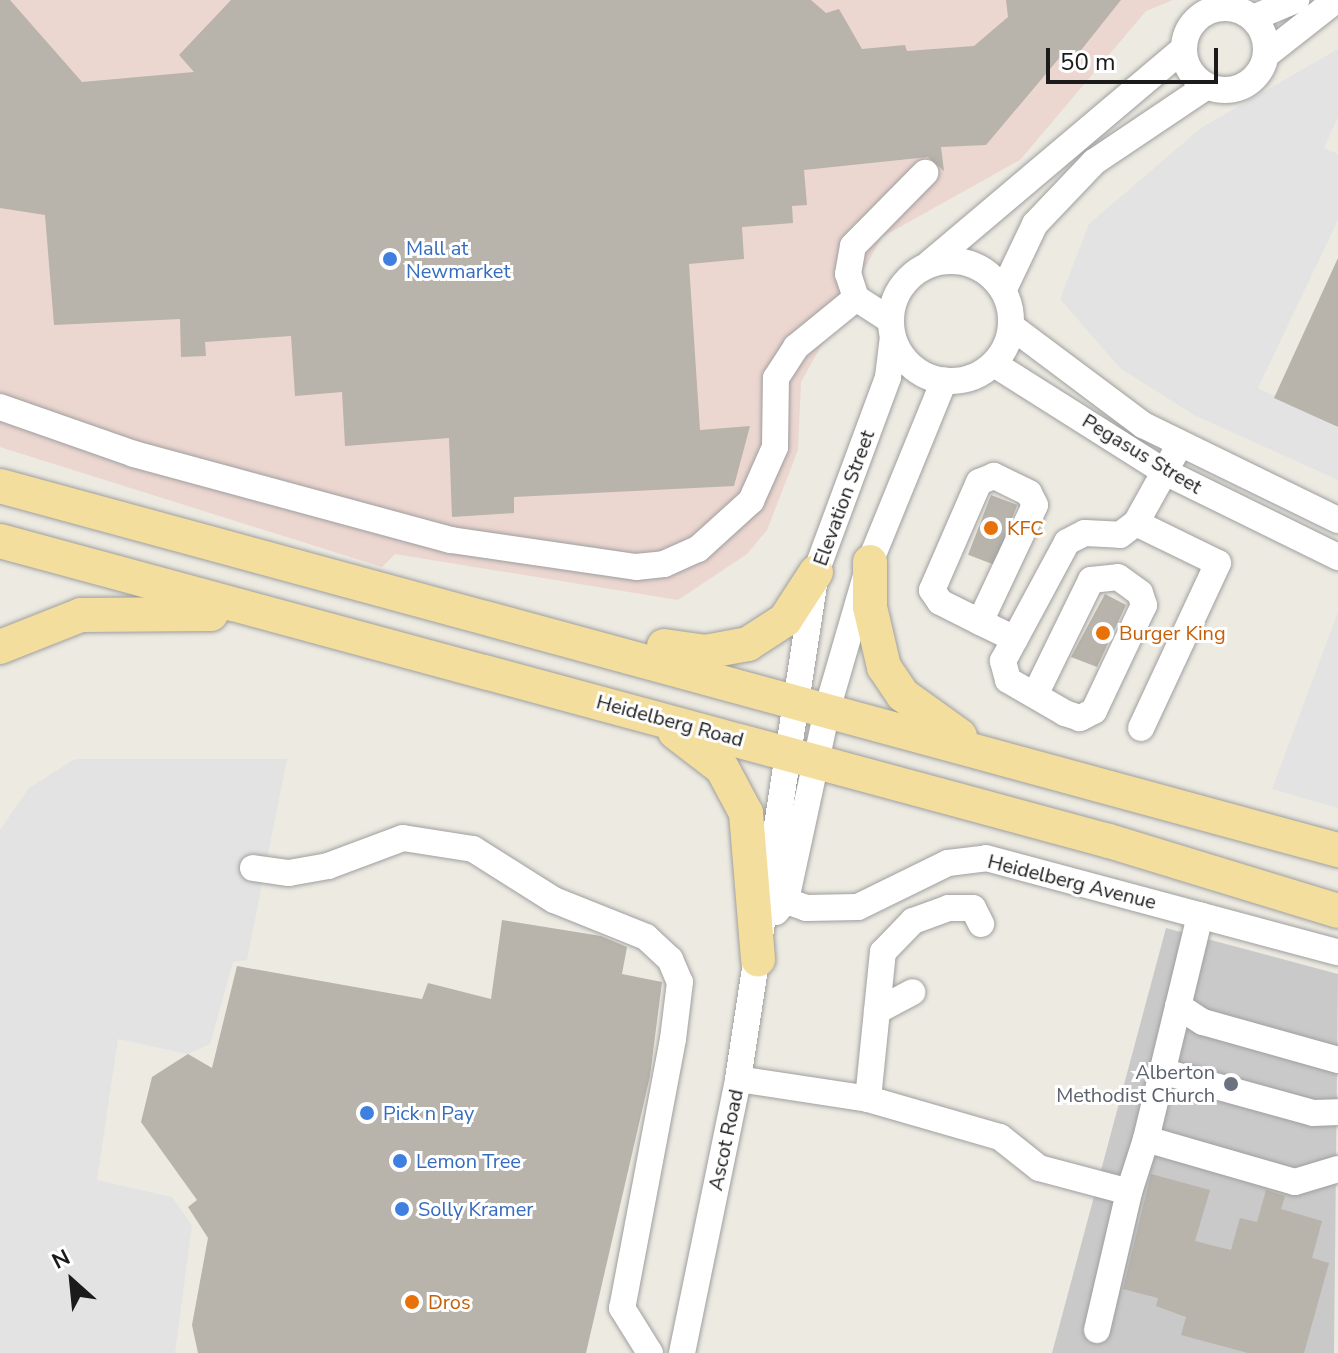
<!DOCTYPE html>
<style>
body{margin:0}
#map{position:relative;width:1338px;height:1353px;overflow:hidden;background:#eceae1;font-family:"Nunito Sans",sans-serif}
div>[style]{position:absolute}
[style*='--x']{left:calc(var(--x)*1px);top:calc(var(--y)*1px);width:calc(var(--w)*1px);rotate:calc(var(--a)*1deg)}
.commercial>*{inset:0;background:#ecd6d0}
.religious>*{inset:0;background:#c9c9c9}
.parking>*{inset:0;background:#e3e3e3}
.building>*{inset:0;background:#b8b3ab;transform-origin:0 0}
.roads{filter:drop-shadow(0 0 2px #9f9f9f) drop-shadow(0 0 2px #9f9f9f)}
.minor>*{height:26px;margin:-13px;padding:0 13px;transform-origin:13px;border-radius:13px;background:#fff}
.minor>.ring{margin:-13px;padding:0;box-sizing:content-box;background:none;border:26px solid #fff;border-radius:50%}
.major>*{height:34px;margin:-17px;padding:0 17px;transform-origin:17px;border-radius:17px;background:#f4de9d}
.dots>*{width:22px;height:22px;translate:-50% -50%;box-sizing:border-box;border:4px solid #fff;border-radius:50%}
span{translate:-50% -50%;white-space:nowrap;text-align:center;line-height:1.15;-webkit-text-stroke:6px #fff;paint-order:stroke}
.shop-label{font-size:20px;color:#366cbe}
.left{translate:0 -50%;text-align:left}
.street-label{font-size:20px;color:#1b1b1b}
.food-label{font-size:20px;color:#c56008}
.worship-label{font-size:20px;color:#5b616d}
.right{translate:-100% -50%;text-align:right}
.north{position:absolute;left:32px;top:1241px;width:80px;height:80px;-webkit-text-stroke:6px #fff;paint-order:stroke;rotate:333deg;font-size:22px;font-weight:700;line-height:32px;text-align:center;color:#1b1b1b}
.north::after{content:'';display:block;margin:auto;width:28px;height:36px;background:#1b1b1b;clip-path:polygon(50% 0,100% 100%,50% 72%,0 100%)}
.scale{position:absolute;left:1046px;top:48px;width:172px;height:36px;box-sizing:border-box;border:4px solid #1b1b1b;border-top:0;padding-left:10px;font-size:24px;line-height:28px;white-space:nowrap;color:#1b1b1b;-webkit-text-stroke:6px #fff;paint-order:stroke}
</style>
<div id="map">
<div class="commercial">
<div style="clip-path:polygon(0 0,1173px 0,1146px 11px,1020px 160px,882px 237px,801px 382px,798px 450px,767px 530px,747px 554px,678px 600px,395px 554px,382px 567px,0 447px)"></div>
</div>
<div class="religious">
<div style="clip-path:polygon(1166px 928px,1338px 974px,1334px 1353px,1052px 1353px)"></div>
</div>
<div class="parking">
<div style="clip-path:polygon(1338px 49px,1338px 117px,1324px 148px,1338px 154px,1338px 220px,1258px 388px,1338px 428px,1338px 480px,1194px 415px,1120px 368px,1060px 299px,1089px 224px,1201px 128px)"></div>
<div style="clip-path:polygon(1338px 612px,1338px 808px,1272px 789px)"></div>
<div style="clip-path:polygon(75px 759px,287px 759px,247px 960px,233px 962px,210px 1044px,188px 1054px,118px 1039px,97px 1180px,172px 1197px,192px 1225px,175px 1353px,0 1353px,0 830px,29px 788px)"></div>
</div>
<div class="building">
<div style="clip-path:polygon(0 0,10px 0,82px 82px,194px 72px,179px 55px,231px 0,811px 0,826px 13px,839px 9px,862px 49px,905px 45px,907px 51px,974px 46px,1008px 17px,1006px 0,1121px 0,1074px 59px,1066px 50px,986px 145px,941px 147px,944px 171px,928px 157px,804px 170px,807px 205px,792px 206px,793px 223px,742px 227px,744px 259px,689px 264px,700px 430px,750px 426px,734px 486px,514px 497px,514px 513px,452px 517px,449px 438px,345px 446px,342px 392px,295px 396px,291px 336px,205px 342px,206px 356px,181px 357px,180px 319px,54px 325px,45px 215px,0 208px)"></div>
<div style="clip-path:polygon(1338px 258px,1338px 427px,1274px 398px)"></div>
<div style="left:991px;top:495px;width:28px;height:64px;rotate:21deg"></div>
<div style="clip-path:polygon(1105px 594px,1126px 605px,1097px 667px,1071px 657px)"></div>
<div style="clip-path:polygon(502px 920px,601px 936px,627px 947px,622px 974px,662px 982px,650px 1076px,586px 1353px,198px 1353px,192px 1325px,208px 1238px,188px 1207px,197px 1200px,141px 1122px,152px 1077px,188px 1054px,212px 1068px,237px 966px,422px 999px,428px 983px,491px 999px)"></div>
<div style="clip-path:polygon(1151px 1174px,1210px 1190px,1195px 1241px,1231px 1250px,1240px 1218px,1257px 1222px,1266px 1190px,1285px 1196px,1281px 1209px,1322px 1221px,1312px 1258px,1329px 1263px,1304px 1353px,1248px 1353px,1181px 1335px,1186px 1317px,1156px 1306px,1158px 1298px,1123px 1289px)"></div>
</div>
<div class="roads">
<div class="minor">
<div class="ring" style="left:1184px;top:8px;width:56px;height:56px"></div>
<div style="--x:1253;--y:18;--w:47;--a:-22.7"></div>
<div style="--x:1266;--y:55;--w:89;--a:-38.2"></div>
<div class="ring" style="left:891px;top:261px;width:94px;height:94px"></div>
<div style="--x:930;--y:263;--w:331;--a:-40.2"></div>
<div style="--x:1004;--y:289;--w:72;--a:-64.5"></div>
<div style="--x:1035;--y:224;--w:86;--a:-46.4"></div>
<div style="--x:1094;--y:162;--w:136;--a:-33.9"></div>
<div style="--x:890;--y:320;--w:40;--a:-147.1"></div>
<div style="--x:856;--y:298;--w:25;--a:-108"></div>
<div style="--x:848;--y:274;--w:28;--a:-80"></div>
<div style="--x:853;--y:246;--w:103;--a:-45.4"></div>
<div style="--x:1012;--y:327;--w:164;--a:36.8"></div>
<div style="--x:1143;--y:425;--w:217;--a:26"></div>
<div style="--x:994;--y:364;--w:202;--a:32.3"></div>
<div style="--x:1165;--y:472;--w:193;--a:26.2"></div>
<div style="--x:0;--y:407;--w:142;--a:19.3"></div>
<div style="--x:134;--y:454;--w:328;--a:15.2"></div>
<div style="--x:451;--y:540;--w:187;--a:8.3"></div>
<div style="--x:636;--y:567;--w:28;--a:-6"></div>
<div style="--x:664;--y:564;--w:37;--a:-24"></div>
<div style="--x:698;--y:549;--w:72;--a:-42.2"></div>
<div style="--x:751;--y:501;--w:59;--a:-66"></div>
<div style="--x:775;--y:447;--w:69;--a:-89.2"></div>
<div style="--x:776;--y:378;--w:37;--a:-57"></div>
<div style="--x:796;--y:347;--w:77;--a:-39.2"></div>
<div style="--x:1136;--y:523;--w:91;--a:26"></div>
<div style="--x:1218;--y:563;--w:182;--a:115"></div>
<div style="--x:980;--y:622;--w:129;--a:-64.8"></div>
<div style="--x:1035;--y:505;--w:13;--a:-117"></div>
<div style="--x:1029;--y:493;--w:39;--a:-154"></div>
<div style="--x:994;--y:476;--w:16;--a:158"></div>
<div style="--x:979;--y:482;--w:118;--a:113.5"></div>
<div style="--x:932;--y:590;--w:14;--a:56"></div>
<div style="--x:940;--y:602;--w:45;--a:26.6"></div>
<div style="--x:980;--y:622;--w:39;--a:26"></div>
<div style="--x:1035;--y:695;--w:128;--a:-64"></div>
<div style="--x:1091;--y:580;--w:27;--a:-6"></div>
<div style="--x:1118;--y:577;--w:27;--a:36"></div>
<div style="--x:1140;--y:593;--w:13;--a:72"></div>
<div style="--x:1144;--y:605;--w:117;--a:115.3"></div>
<div style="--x:1094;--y:711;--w:16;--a:153"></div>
<div style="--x:1080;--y:718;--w:16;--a:-162"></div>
<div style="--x:1065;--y:713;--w:66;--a:-149.9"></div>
<div style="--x:1008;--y:680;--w:20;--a:-105"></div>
<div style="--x:1003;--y:661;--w:135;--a:-61.7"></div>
<div style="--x:1067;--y:542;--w:20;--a:-27"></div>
<div style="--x:1085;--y:533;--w:35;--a:3"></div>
<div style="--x:1120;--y:535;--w:20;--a:-37"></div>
<div style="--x:1136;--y:523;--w:90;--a:-60.9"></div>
<div style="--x:253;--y:868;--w:36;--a:8"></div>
<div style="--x:289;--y:873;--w:40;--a:-10"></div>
<div style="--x:328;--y:866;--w:80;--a:-20.5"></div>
<div style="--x:403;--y:838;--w:71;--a:8.9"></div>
<div style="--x:473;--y:849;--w:96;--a:32.2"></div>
<div style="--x:554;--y:900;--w:99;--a:21.9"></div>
<div style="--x:646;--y:937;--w:33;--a:43"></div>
<div style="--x:670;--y:959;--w:25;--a:67"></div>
<div style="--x:680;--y:982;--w:57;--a:97"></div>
<div style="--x:673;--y:1039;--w:274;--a:100.7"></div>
<div style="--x:622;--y:1308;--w:53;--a:58.1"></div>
<div style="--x:767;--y:894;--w:41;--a:19.7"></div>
<div style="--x:806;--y:908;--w:52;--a:-1.1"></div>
<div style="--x:858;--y:907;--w:100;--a:-26.1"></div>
<div style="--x:948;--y:863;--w:38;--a:-7"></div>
<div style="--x:986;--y:858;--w:364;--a:15"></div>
<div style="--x:776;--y:912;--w:16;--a:-50"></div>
<div style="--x:786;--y:900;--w:194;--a:-77.8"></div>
<div style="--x:827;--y:710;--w:154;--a:-73.8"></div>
<div style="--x:870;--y:562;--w:196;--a:-67.8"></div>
<div style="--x:1178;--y:1006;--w:30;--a:33"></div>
<div style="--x:1203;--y:1022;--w:140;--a:15.7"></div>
<div style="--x:877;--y:1011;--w:40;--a:-28"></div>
<div style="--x:1161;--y:1071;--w:158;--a:15.4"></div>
<div style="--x:1313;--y:1113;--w:25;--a:-2"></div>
<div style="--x:738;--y:1079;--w:132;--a:8.7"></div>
<div style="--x:868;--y:1099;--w:137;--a:16.1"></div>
<div style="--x:1000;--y:1137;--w:50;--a:38.5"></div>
<div style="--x:1039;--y:1168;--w:93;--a:14.9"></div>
<div style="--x:1129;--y:1192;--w:56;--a:-72.2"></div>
<div style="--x:1146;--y:1139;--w:155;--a:16.1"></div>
<div style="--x:1295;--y:1182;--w:45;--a:-16.8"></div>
<div style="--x:868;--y:1099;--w:148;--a:-84.2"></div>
<div style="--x:883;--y:952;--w:43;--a:-45.9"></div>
<div style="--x:913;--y:921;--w:37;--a:-20"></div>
<div style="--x:948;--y:908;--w:25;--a:0"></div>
<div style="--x:973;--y:908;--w:18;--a:63"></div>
<div style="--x:1146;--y:1139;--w:230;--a:-76.4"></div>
<div style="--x:1097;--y:1330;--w:142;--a:-76.9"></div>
<div style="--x:682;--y:1353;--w:280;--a:-78.4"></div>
<div style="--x:738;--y:1079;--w:513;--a:-81.25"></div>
<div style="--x:816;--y:572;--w:208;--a:-69.7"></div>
<div style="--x:888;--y:377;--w:38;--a:-83"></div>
</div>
<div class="major">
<div style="--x:0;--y:486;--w:1387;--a:15.22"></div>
<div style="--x:0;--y:541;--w:1149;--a:15.14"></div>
<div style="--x:1109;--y:841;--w:239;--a:17"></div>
<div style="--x:870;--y:562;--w:45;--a:90"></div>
<div style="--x:870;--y:607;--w:62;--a:76.9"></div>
<div style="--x:884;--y:667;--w:34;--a:56"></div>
<div style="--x:903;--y:695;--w:70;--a:35.7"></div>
<div style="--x:664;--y:646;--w:41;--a:8.3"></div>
<div style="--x:705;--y:652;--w:44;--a:-10.5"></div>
<div style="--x:748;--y:644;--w:44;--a:-33"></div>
<div style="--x:785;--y:620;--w:57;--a:-57.1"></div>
<div style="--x:0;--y:647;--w:87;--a:-21.6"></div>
<div style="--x:81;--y:615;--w:130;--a:-0.4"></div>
<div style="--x:675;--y:732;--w:59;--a:37.5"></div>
<div style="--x:722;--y:768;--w:51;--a:61.9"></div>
<div style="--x:746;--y:813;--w:147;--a:85.3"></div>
</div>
</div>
<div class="dots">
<div style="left:390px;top:259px;background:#3f7fe0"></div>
<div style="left:991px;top:528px;background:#e8710a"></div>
<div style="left:1103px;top:633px;background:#e8710a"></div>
<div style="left:1231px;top:1084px;background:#6b7280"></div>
<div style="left:367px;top:1113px;background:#3f7fe0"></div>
<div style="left:400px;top:1161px;background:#3f7fe0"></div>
<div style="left:402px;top:1209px;background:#3f7fe0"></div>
<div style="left:412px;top:1302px;background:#e8710a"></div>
</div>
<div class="shop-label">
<span class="left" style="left:406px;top:260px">Mall at<br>Newmarket</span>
<span class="left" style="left:383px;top:1113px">Pick n Pay</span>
<span class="left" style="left:416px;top:1161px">Lemon Tree</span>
<span class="left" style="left:418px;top:1209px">Solly Kramer</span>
</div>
<div class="street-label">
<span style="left:1142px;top:454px;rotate:31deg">Pegasus Street</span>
<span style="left:844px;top:498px;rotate:-70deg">Elevation Street</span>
<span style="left:670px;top:721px;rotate:15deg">Heidelberg Road</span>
<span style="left:1072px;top:882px;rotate:14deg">Heidelberg Avenue</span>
<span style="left:726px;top:1140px;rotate:-78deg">Ascot Road</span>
</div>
<div class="food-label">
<span class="left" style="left:1007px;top:528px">KFC</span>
<span class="left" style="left:1119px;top:633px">Burger King</span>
<span class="left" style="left:428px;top:1302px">Dros</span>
</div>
<div class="worship-label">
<span class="right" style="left:1215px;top:1084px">Alberton<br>Methodist Church</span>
</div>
<div class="north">N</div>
<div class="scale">50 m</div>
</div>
